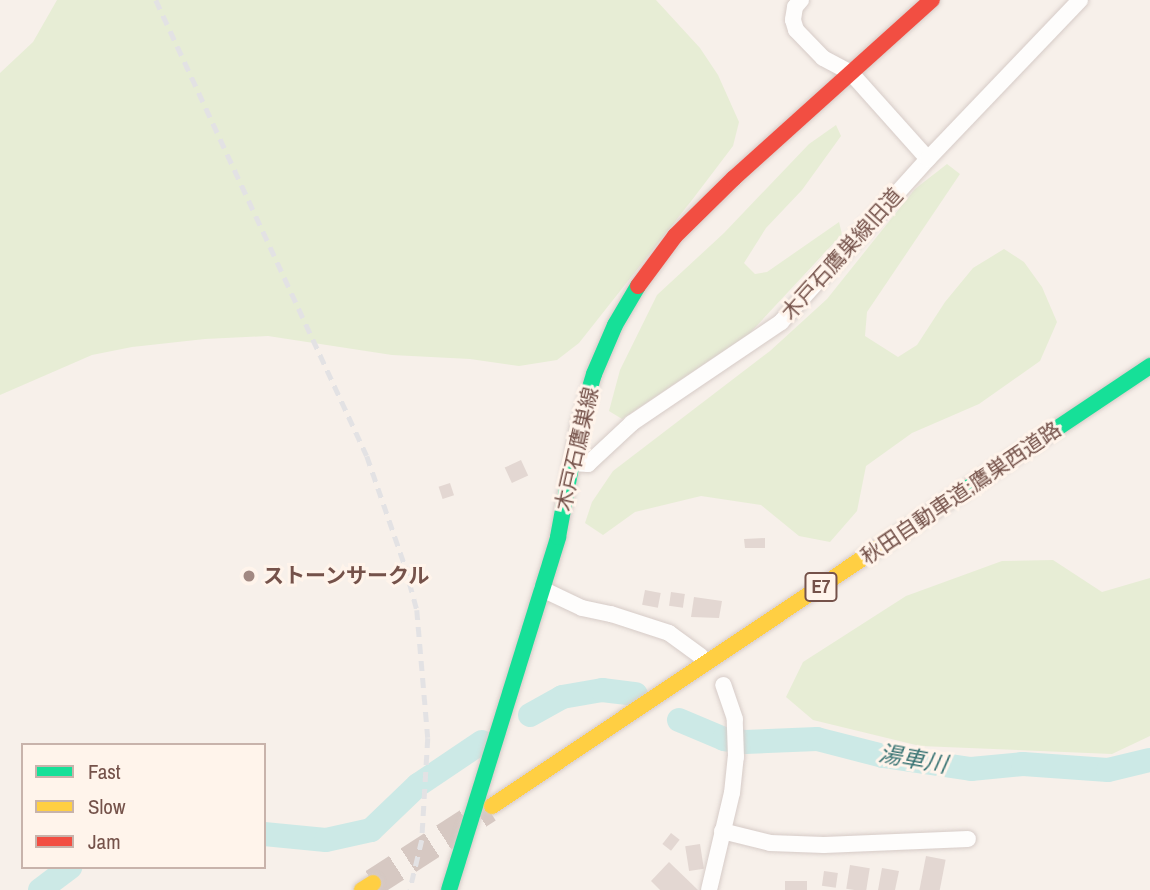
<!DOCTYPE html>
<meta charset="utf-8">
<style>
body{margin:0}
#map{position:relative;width:1150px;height:890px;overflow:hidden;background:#f7f0ea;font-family:"Archivo Narrow","Noto Sans JP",sans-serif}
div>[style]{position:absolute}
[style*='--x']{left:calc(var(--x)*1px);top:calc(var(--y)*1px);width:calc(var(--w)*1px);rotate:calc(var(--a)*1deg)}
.green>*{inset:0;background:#e7edd5}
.river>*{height:24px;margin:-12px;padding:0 12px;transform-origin:12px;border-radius:12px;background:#cce9e6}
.building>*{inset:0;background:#e3d7d2;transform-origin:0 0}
.highway-tunnel>*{height:28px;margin-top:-14px;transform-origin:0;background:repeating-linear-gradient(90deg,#d6c8c2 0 28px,transparent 0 42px)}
.roads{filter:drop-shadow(0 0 2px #d6cbc7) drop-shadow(0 0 2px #d6cbc7)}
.street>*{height:16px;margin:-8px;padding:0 8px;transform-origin:8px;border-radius:8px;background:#fefdfc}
.fast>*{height:16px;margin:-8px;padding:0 8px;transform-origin:8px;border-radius:8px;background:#16e098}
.slow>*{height:16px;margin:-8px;padding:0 8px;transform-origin:8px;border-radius:8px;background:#ffcf43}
.jam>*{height:16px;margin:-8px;padding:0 8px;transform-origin:8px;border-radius:8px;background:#f24e42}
.rail>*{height:4.5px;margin-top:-2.25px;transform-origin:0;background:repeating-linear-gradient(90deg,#e3e2e4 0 10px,transparent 0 17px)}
.dots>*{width:19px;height:19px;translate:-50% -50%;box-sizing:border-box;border:4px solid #fff4eb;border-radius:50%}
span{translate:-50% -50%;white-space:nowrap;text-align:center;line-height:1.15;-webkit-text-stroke:6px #fff4eb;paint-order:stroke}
.shield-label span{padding:2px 5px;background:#fff4eb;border:2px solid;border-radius:5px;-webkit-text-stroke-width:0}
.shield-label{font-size:19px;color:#75524a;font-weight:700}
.street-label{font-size:21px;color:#75524a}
.poi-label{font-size:21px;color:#75524a;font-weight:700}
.left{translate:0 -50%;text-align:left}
.water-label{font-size:23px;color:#3a7474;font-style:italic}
.legend{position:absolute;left:21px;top:743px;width:245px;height:126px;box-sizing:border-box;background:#fff4eb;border:2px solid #c8b3ab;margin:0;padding:9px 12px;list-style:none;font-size:21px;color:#75524a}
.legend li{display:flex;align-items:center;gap:14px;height:35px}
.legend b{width:35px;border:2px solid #c8b3ab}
</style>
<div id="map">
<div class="green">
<div style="clip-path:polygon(57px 0,656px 0,700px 48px,718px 75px,739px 122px,733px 146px,692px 200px,579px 343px,557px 360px,519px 366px,470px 359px,392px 355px,268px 336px,205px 339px,132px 347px,92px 355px,0 395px,0 73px,33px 42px)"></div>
<div style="clip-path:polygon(836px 125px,841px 136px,802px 190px,766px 228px,744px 263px,755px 274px,767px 272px,839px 222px,842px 234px,750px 333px,622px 419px,609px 411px,620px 370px,657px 295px,724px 233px,809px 144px)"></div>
<div style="clip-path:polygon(947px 164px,960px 174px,867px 312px,865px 336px,898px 357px,917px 345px,945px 302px,973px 268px,1004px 249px,1024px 262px,1042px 287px,1057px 322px,1040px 361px,979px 404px,912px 433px,866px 466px,857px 511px,830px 542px,799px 536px,761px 505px,701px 496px,635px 512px,603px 535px,585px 523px,592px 502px,613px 471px,770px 351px,827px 299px,915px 189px)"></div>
<div style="clip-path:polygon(1053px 560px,1102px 592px,1150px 578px,1150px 736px,1112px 754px,920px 746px,813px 720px,786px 697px,803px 662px,906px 596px,1002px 561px)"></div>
</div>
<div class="river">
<div style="--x:530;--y:715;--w:37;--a:-29"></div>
<div style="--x:562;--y:697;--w:41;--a:-9.9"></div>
<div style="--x:602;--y:690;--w:34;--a:7"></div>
<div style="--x:679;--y:720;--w:49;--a:22.9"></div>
<div style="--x:724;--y:739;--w:21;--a:8"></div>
<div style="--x:745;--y:742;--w:72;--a:-2.4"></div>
<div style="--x:817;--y:739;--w:68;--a:14.4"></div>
<div style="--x:883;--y:756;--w:89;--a:8.4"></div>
<div style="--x:971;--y:769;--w:52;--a:-5.5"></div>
<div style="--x:1023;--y:764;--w:85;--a:4"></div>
<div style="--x:1108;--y:770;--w:43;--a:-13.4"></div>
<div style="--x:264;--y:834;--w:62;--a:5.5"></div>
<div style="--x:326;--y:840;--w:46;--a:-12.5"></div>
<div style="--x:371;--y:830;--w:65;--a:-43.8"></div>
<div style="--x:418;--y:785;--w:77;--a:-33.9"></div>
<div style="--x:40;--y:890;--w:38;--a:-37"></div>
</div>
<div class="building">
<div style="left:521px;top:460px;width:17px;height:18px;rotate:65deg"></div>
<div style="left:450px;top:483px;width:13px;height:12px;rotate:72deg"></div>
<div style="clip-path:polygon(765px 538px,765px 548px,745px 548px,744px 539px)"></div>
<div style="left:645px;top:590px;width:16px;height:15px;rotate:11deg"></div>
<div style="left:671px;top:592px;width:14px;height:14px;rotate:8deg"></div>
<div style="clip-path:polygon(694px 597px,722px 601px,719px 618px,691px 617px)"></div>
<div style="left:671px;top:833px;width:11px;height:14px;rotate:38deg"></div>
<div style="left:700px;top:844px;width:25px;height:15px;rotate:81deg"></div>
<div style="left:926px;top:856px;width:20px;height:35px;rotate:11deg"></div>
<div style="clip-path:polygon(669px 862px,698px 890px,660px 890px,651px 881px)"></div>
<div style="left:850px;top:865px;width:20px;height:24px;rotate:9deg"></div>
<div style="clip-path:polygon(882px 868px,899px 871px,895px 890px,878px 890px)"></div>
<div style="left:824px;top:871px;width:14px;height:15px;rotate:8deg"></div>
<div style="left:807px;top:881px;width:9px;height:22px;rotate:90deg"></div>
</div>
<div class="highway-tunnel">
<div style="--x:373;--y:883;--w:137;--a:-32.8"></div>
</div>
<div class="roads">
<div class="street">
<div style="--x:801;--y:0;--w:9;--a:131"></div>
<div style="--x:795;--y:7;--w:13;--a:99"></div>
<div style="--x:793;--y:20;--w:10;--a:73"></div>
<div style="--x:796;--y:30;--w:39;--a:46"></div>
<div style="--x:823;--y:58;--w:32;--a:28"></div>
<div style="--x:851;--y:73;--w:115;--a:48.2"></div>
<div style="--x:572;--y:463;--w:16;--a:4"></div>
<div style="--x:588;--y:464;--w:60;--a:-43"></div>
<div style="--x:632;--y:423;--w:180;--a:-34.1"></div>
<div style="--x:781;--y:322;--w:219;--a:-48"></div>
<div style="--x:928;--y:159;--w:220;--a:-46.3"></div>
<div style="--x:542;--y:589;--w:44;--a:25.4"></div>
<div style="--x:582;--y:608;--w:30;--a:12"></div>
<div style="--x:611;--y:614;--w:61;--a:18.1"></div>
<div style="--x:669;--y:633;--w:39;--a:36"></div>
<div style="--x:722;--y:831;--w:49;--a:14"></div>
<div style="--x:770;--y:843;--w:54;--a:2.1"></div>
<div style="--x:824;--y:845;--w:144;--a:-2.4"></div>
<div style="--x:709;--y:890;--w:100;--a:-76.7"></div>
<div style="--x:732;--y:793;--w:36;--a:-84"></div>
<div style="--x:736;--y:757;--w:38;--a:-92"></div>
<div style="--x:735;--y:719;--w:36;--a:-109"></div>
</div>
<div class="fast">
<div style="--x:941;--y:506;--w:252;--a:-33.8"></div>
<div style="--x:449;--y:890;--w:369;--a:-72.8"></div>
<div style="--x:558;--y:537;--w:115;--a:-79.5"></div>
<div style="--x:579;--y:424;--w:52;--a:-73.3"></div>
<div style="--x:594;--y:374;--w:53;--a:-66.8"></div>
<div style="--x:615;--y:325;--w:45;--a:-59.5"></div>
</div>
<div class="slow">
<div style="--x:492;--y:806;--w:540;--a:-33.75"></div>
<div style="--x:362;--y:890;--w:13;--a:-32"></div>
</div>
<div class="jam">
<div style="--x:638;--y:286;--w:62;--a:-53.5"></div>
<div style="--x:675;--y:236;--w:83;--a:-44.5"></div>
<div style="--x:734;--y:178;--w:266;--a:-42"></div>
</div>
</div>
<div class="rail">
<div style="--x:156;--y:0;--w:502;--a:65.17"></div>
<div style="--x:367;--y:456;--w:116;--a:70.9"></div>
<div style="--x:405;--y:566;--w:46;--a:74.7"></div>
<div style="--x:417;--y:610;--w:128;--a:85.1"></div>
<div style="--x:428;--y:738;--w:102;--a:93.4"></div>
<div style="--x:422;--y:840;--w:51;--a:103.5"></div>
</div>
<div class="dots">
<div style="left:249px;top:576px;background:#a28982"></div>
</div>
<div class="shield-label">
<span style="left:821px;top:587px">E7</span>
</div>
<div class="street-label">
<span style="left:842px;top:254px;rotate:-48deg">木戸石鷹巣線旧道</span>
<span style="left:577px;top:449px;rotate:-77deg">木戸石鷹巣線</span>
<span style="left:961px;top:493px;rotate:-34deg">秋田自動車道;鷹巣西道路</span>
</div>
<div class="poi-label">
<span class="left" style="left:263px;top:576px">ストーンサークル</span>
</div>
<div class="water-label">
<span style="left:913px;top:759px;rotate:10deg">湯車川</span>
</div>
<ul class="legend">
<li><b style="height:9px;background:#16e098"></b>Fast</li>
<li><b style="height:9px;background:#ffcf43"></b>Slow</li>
<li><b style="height:9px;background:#f24e42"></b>Jam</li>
</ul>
</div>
